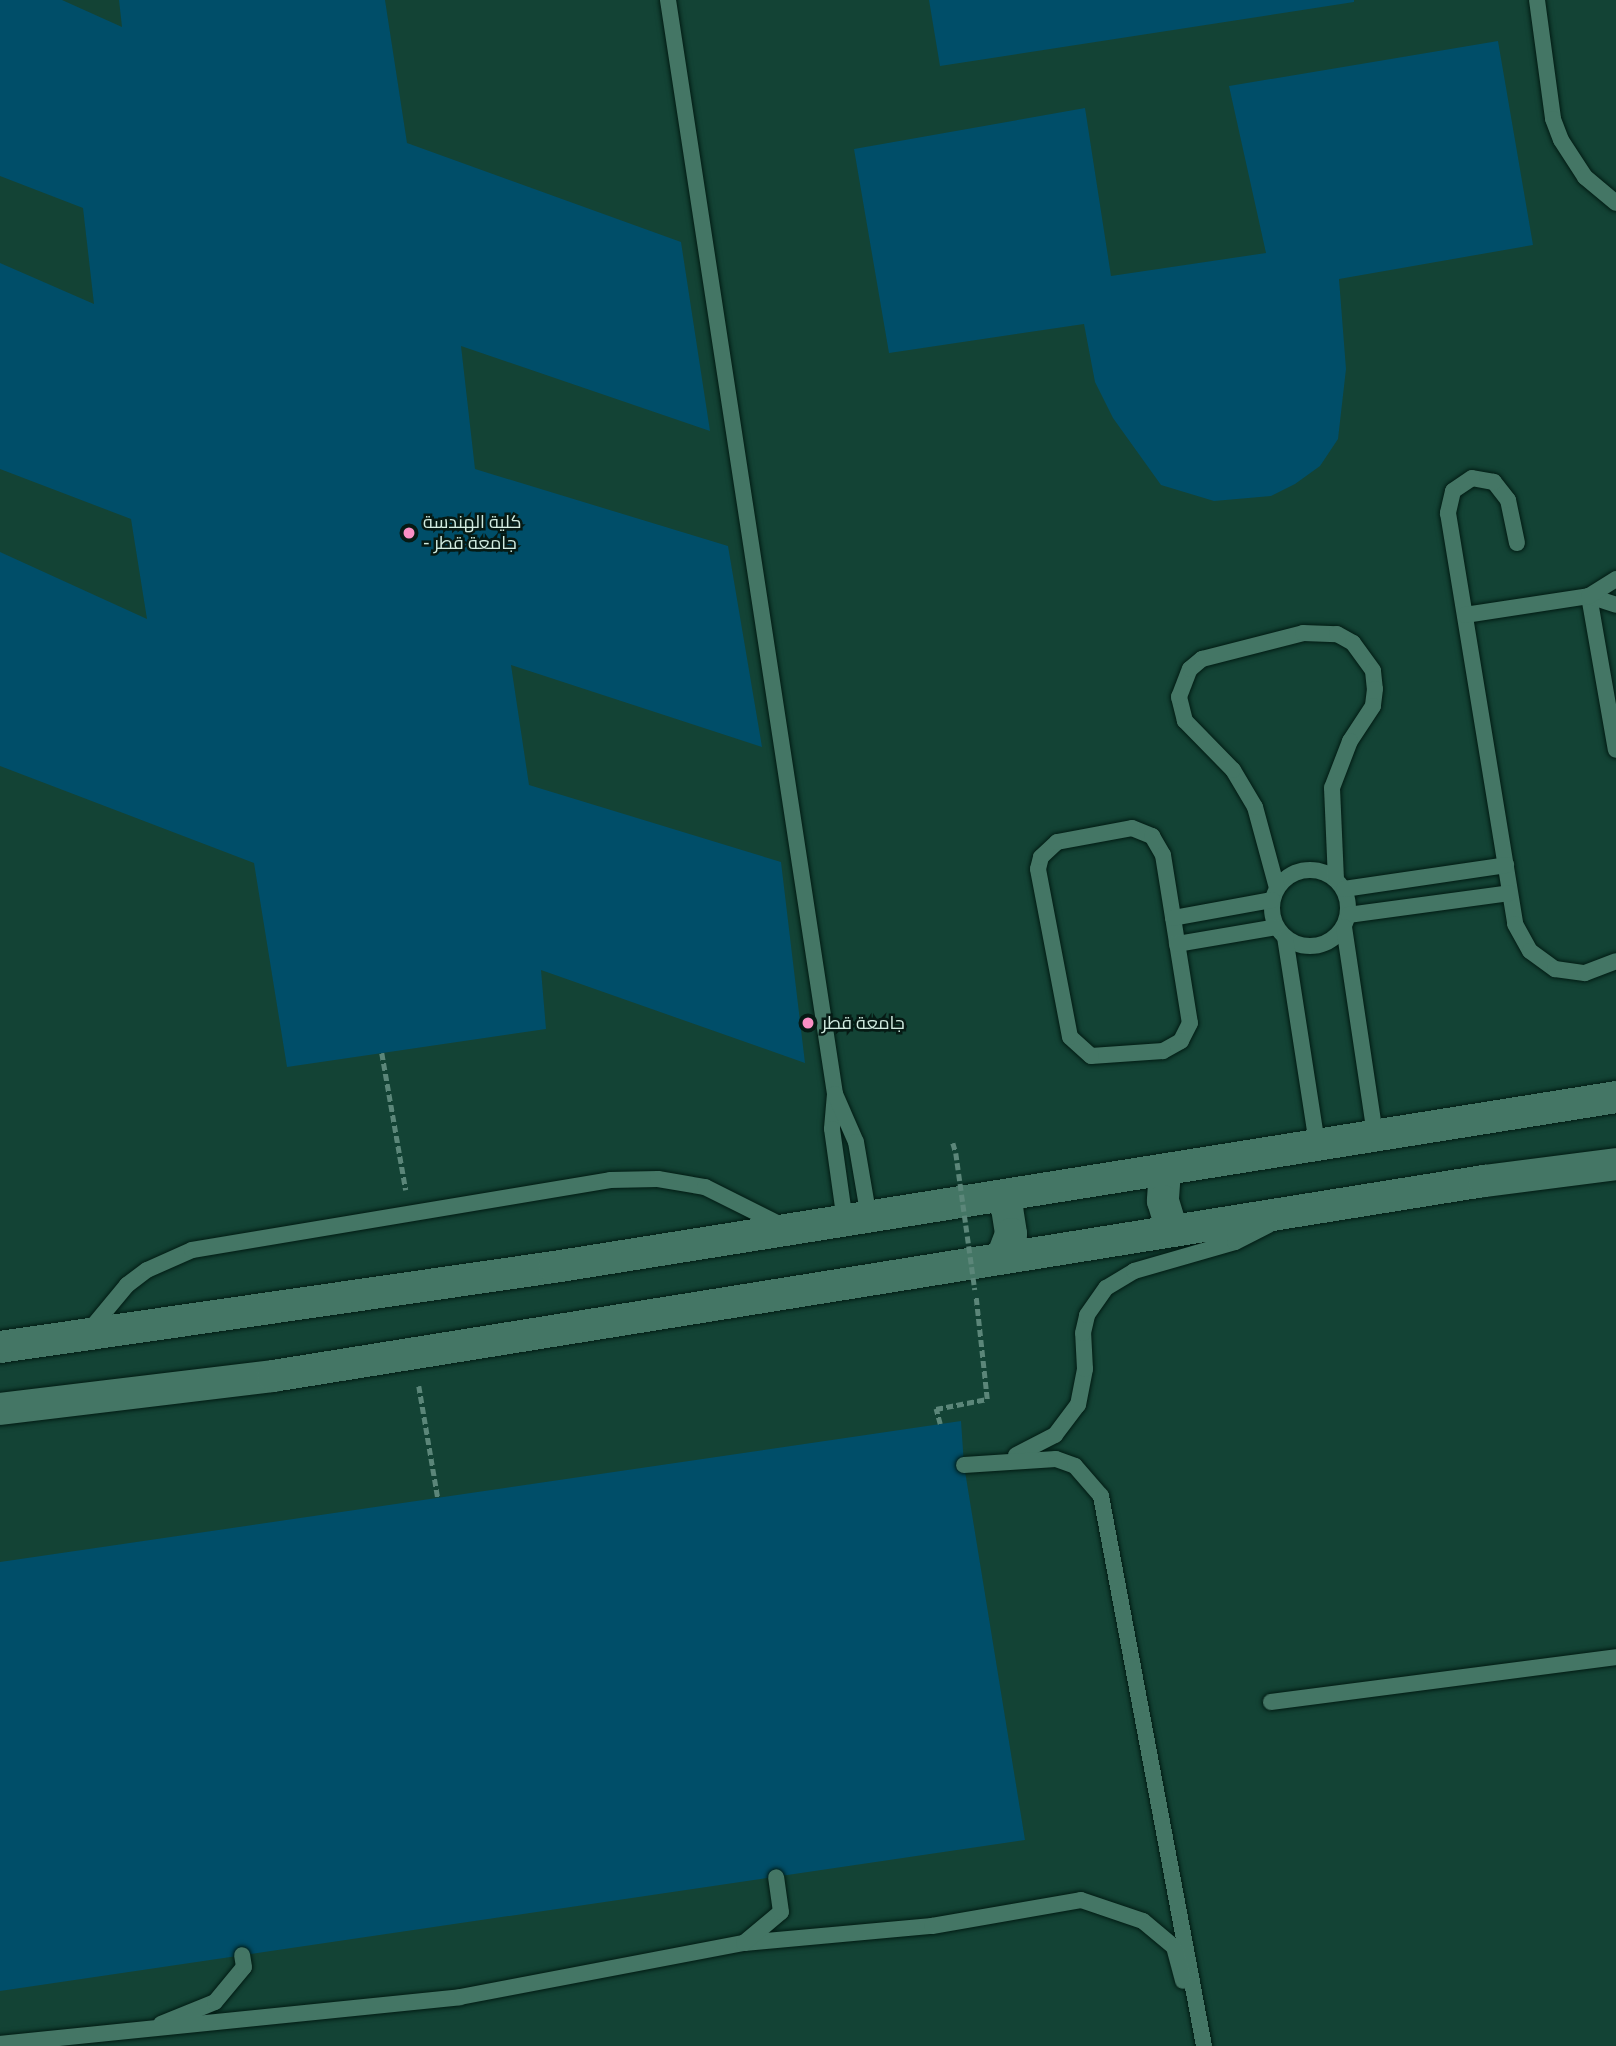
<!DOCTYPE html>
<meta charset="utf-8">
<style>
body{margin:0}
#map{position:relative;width:1616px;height:2046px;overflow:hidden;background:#003729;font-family:"Fira Sans Condensed",Cairo,sans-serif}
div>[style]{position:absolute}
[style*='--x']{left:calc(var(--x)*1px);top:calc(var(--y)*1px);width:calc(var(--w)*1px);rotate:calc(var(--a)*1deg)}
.built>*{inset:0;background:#134335;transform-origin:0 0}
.building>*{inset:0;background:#004e69}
.path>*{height:4.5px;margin-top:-2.25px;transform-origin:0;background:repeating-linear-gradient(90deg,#5b8679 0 7px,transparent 0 10.5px)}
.roads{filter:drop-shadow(0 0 2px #021b13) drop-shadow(0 0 2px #021b13)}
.service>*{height:16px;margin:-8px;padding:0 8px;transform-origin:8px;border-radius:8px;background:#447665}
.service>.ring{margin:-8px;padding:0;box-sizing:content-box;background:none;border:16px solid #447665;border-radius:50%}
.minor>*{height:32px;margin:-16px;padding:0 16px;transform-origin:16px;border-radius:16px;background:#447665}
.path-bridge>*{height:4.5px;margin-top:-2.25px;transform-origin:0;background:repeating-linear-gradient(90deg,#5b8679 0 7px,transparent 0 10.5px)}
.dots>*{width:19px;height:19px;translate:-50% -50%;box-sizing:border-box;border:4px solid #061a14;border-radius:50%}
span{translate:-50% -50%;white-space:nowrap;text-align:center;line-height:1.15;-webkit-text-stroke:5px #061a14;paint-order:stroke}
.poi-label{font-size:18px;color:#d2ece1}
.left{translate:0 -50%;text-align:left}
</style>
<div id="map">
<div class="built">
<div style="left:0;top:0;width:1616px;height:2046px"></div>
</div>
<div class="building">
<div style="clip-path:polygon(0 0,62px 0,122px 27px,119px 0,385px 0,407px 143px,681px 242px,710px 431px,461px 346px,475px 469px,728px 546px,762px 747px,511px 665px,529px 785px,781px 862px,805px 1063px,541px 970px,546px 1029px,287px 1067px,254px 863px,0 766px,0 552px,147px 619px,131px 519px,0 469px,0 263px,94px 304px,83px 208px,0 176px)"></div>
<div style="clip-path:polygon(929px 0,1354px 0,1354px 2px,940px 66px)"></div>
<div style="clip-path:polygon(1498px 41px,1533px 245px,1339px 279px,1346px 369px,1338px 439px,1320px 466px,1295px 484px,1271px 496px,1214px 501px,1161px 485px,1113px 418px,1095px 382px,1084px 324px,889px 353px,854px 149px,1085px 108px,1111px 276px,1266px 253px,1229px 86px)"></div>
<div style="clip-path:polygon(961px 1421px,964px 1465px,1025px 1840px,0 1991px,0 1562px)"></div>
</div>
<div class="path">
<div style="--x:382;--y:1053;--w:139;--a:80.1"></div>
<div style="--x:953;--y:1143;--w:10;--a:73"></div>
<div style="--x:419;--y:1386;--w:114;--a:80.4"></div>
<div style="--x:940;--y:1424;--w:16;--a:-105"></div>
<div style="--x:936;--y:1409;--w:52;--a:-11.1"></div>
<div style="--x:987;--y:1399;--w:103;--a:-96.2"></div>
</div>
<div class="roads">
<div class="service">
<div style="--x:668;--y:0;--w:1107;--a:81.32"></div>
<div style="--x:835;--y:1094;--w:35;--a:95"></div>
<div style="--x:832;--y:1129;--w:93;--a:82"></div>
<div style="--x:1537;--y:0;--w:120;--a:82.3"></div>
<div style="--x:1553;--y:119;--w:22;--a:69"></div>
<div style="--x:1561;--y:140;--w:44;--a:57"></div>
<div style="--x:1585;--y:177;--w:40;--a:40"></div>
<div style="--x:1517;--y:543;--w:44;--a:-101.8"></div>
<div style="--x:1508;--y:500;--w:23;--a:-128"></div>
<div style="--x:1494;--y:482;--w:22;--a:-170"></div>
<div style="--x:1472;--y:478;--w:23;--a:146"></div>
<div style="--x:1453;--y:491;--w:23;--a:103"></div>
<div style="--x:1448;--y:513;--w:416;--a:80.7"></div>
<div style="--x:1515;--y:924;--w:31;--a:61"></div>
<div style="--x:1530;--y:951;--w:31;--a:36"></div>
<div style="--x:1555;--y:969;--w:30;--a:8"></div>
<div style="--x:1585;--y:973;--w:33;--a:-21"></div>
<div style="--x:1589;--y:596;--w:156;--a:80.1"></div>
<div style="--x:1589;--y:596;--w:28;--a:18"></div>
<div style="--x:1465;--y:615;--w:125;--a:-8.7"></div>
<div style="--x:1589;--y:596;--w:32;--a:-32"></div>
<div style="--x:1132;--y:828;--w:22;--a:22"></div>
<div style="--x:1152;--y:836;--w:22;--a:60"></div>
<div style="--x:1163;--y:855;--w:170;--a:80.9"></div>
<div style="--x:1190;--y:1023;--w:20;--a:117"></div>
<div style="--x:1181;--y:1041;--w:21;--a:151"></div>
<div style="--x:1163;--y:1051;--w:72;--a:176"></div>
<div style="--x:1091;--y:1056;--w:28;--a:-138"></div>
<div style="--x:1070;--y:1037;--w:171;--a:-100.8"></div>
<div style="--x:1038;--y:869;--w:12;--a:-76"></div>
<div style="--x:1041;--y:857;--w:22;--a:-43"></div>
<div style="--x:1057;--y:842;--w:76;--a:-10.6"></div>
<div class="ring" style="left:1272px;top:870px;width:60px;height:60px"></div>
<div style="--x:1277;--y:888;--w:84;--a:-105.2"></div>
<div style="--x:1255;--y:807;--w:43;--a:-120.7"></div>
<div style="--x:1233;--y:770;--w:69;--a:-134.4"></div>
<div style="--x:1185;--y:721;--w:25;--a:-104"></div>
<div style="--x:1179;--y:697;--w:30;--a:-69"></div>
<div style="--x:1190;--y:669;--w:16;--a:-40"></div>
<div style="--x:1202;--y:659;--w:104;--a:-14.4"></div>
<div style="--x:1303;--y:633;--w:34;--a:2"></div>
<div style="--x:1337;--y:634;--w:18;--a:29"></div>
<div style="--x:1353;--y:643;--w:34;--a:54"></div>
<div style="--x:1373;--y:671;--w:18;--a:84"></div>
<div style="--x:1375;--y:689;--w:17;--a:97"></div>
<div style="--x:1373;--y:706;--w:42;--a:123.3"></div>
<div style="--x:1350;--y:741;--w:50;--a:111"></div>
<div style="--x:1332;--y:788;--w:91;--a:87.5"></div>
<div style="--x:1344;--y:889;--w:164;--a:-8.4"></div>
<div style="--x:1348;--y:915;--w:163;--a:-7.7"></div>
<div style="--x:1173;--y:918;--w:101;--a:-10.3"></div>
<div style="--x:1344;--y:927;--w:209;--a:81.5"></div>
<div style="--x:1285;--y:937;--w:209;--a:81.2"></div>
<div style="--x:1177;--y:944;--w:100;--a:-9.7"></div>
<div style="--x:835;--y:1094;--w:52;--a:66.4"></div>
<div style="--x:856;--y:1142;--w:77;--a:80.3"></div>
<div style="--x:88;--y:1332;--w:61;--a:-50.3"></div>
<div style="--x:127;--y:1285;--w:25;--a:-37"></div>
<div style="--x:147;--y:1270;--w:49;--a:-24"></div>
<div style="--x:192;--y:1250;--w:424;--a:-9.5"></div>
<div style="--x:610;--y:1180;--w:48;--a:-1.2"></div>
<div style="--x:658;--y:1179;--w:48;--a:9.7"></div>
<div style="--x:705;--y:1187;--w:92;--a:26.6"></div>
<div style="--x:1016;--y:1455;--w:44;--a:-27.1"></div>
<div style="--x:1055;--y:1435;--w:38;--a:-53"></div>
<div style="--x:1078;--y:1405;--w:37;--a:-79"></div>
<div style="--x:1085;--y:1369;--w:36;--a:-93"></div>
<div style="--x:1083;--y:1333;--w:18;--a:-77"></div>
<div style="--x:1087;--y:1315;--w:33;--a:-55"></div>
<div style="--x:1106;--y:1288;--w:33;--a:-31"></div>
<div style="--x:1134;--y:1271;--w:105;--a:-16"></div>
<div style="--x:1235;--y:1242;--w:38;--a:-27"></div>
<div style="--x:964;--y:1465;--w:92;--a:-3.7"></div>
<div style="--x:1056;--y:1459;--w:20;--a:20"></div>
<div style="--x:1075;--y:1466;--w:40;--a:49"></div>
<div style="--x:1101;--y:1496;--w:560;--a:79.39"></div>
<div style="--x:1271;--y:1702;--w:348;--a:-7.4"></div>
<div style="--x:744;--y:1943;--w:189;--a:-5.2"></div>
<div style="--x:932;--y:1926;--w:151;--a:-9.9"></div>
<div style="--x:1081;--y:1900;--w:65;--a:18.7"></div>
<div style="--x:1143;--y:1921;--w:40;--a:40"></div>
<div style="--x:1174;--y:1947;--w:35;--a:75"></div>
<div style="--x:161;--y:2024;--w:58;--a:-22.2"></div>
<div style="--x:215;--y:2002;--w:45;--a:-50.4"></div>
<div style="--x:244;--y:1967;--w:12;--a:-99"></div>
<div style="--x:0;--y:2044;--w:462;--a:-5.8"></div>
<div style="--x:460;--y:1997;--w:289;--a:-10.8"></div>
<div style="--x:744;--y:1943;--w:48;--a:-40"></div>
<div style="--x:781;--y:1912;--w:35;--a:-98"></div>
</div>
<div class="minor">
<div style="--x:1165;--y:1170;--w:31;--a:94"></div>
<div style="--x:1163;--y:1201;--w:31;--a:73"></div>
<div style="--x:999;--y:1197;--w:14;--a:54"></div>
<div style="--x:1007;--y:1208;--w:26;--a:81"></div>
<div style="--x:1011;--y:1234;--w:26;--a:111"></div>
<div style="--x:0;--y:1347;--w:560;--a:-8.22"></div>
<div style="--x:554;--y:1267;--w:1076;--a:-9.09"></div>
<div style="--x:0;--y:1409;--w:275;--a:-6.9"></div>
<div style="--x:273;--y:1376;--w:1227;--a:-9.15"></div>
<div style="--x:1484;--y:1181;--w:133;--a:-7.3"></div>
</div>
</div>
<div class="path-bridge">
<div style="--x:956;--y:1153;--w:138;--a:82.1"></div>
</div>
<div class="dots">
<div style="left:409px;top:533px;background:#fb8fc5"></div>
<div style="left:808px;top:1023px;background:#fb8fc5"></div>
</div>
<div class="poi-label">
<span class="left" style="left:423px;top:533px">كلية الهندسة<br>- جامعة قطر</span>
<span class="left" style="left:822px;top:1023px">جامعة قطر</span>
</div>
</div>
